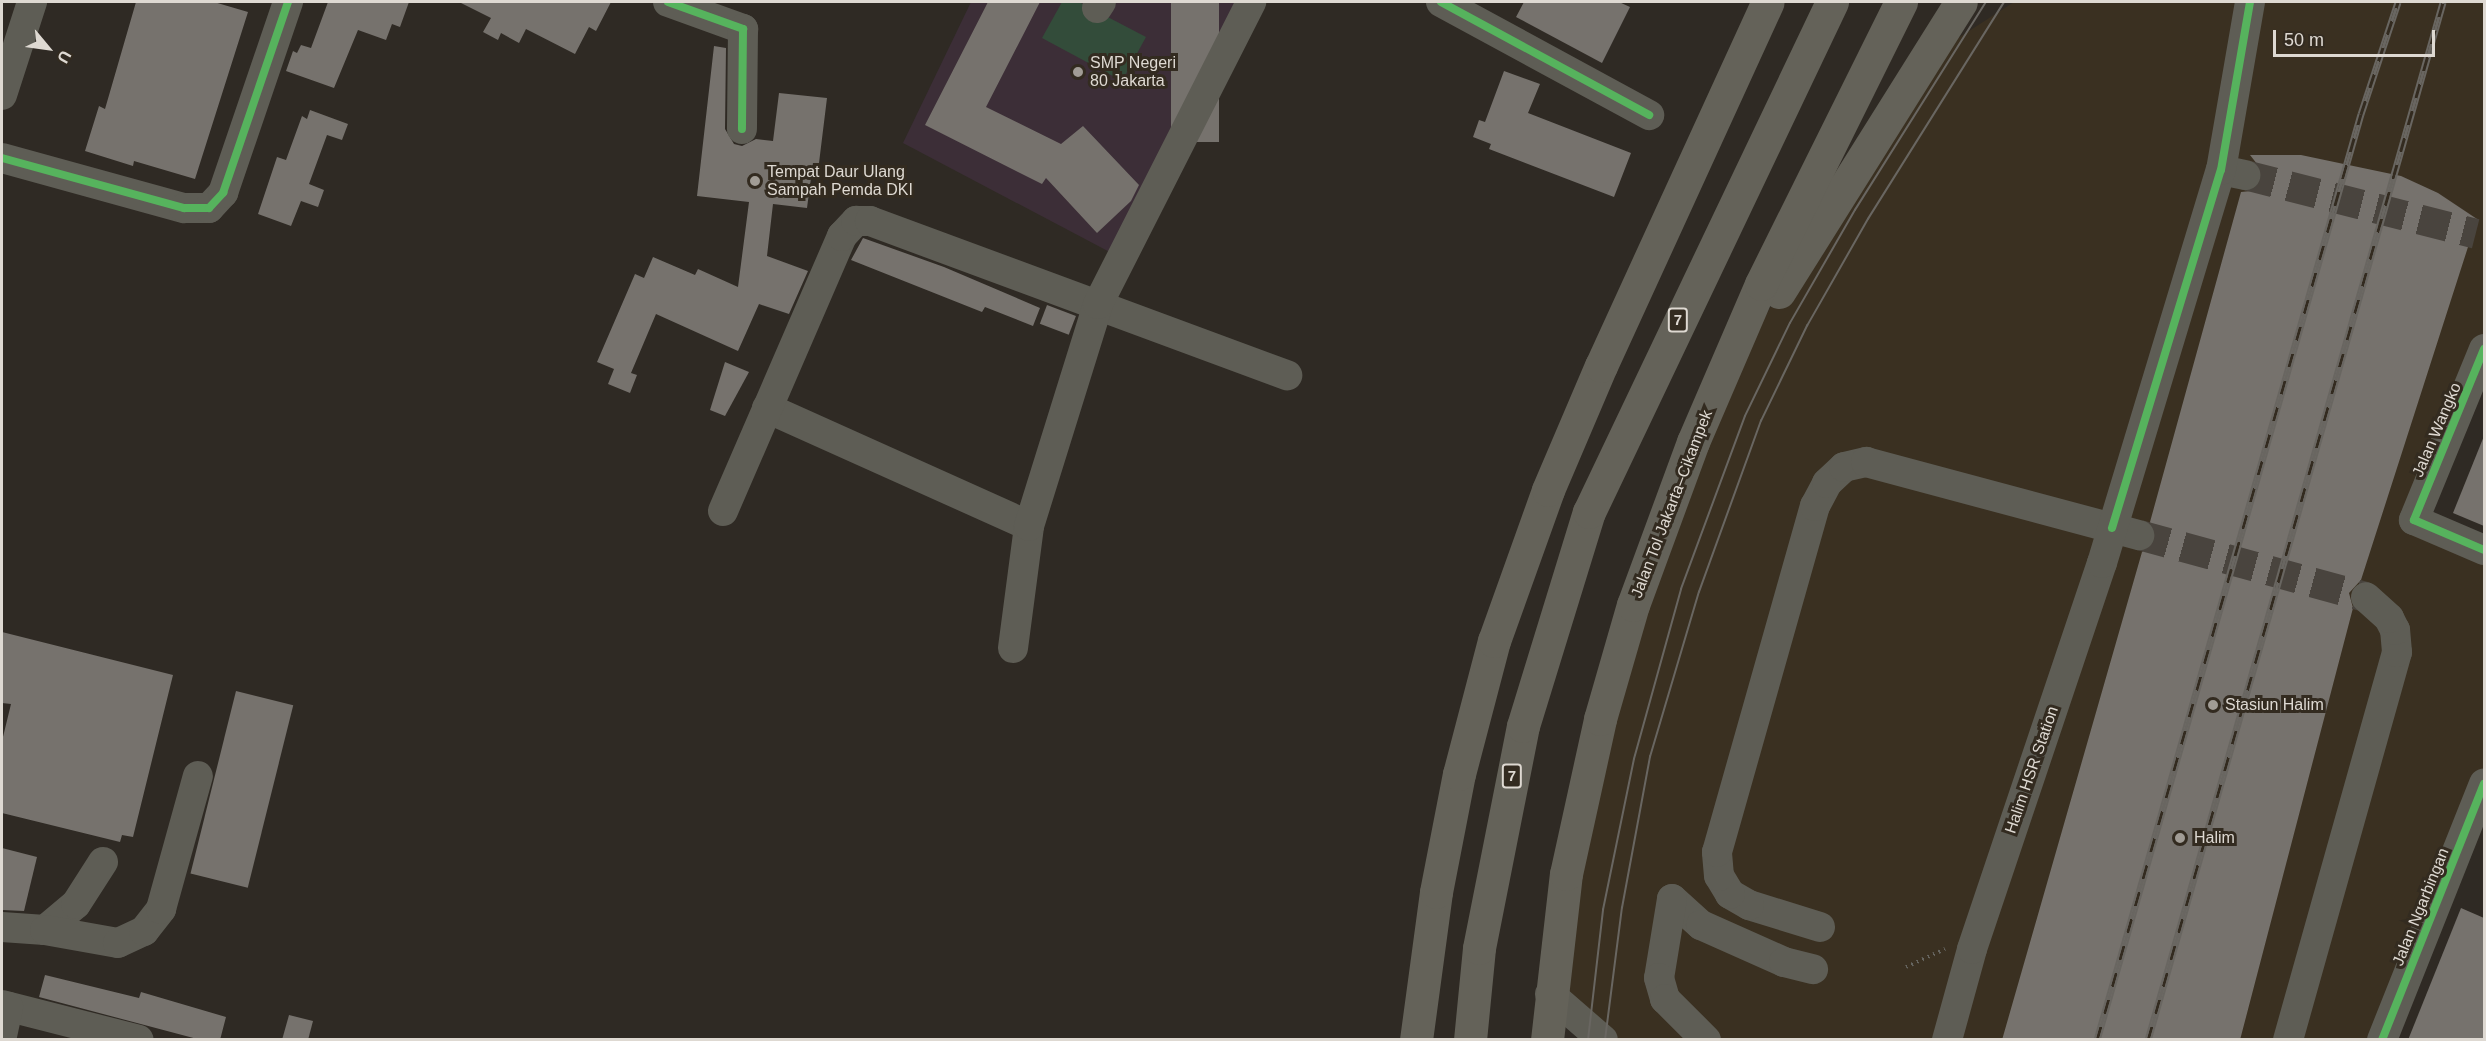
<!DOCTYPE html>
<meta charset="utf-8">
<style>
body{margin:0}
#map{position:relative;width:2486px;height:1041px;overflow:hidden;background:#2f2a24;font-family:Arial,sans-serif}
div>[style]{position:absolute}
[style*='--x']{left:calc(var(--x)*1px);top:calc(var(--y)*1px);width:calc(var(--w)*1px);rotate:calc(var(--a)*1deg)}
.built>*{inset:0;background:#3a3021}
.education>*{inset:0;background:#3c2e37}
.green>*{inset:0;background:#334c3a}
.building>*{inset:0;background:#76726d;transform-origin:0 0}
.minor-tunnel>*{height:30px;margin-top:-15px;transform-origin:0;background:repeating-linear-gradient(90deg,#49443e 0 30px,transparent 0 45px)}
.path>*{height:4px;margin-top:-2px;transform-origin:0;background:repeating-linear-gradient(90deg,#666560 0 1.5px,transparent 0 6px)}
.minor>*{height:30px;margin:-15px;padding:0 15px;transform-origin:15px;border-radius:15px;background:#5e5d55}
.highway>*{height:33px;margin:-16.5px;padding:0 16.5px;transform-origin:16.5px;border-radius:16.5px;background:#646259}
.tram>*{height:1.5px;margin:-0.75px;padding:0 0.75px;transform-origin:0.75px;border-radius:0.75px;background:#696661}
.rail>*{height:7px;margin-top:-3.5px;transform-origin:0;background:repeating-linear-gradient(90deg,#332b20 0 14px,#696661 0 28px);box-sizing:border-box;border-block:2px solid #696661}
.cycleway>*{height:8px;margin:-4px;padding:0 4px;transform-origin:4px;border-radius:4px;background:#56b35d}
.dots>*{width:16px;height:16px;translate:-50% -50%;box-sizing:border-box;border:3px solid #332b20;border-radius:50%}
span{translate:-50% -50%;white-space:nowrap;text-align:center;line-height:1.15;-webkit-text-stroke:6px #332b20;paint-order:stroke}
.shield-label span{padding:2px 4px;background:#332b20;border:2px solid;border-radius:4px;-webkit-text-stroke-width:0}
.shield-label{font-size:15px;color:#ded9d2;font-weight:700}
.poi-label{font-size:16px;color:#ded9d2}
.left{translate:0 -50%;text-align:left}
.street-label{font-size:16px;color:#ded9d2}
.frame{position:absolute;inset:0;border:3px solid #ded9d2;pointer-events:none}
.north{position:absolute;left:18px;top:18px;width:60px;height:60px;-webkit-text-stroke:4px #332b20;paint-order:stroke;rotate:119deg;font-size:16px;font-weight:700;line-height:24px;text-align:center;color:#ded9d2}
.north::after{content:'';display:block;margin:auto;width:21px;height:27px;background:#ded9d2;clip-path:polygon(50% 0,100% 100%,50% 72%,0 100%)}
.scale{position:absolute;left:2273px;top:30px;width:162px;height:27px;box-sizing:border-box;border:3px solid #ded9d2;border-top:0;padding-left:8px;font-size:18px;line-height:21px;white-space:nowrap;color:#ded9d2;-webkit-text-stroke:4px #332b20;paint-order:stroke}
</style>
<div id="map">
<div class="built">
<div style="clip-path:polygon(2014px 2px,2484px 2px,2484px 349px,2414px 520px,2484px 550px,2484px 784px,2382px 1039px,1603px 1039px,1550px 994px,1566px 874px,1693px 442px,1777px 296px,1921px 62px)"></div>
</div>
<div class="education">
<div style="clip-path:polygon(971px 2px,1256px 2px,1121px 258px,903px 143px)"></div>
</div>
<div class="green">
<div style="clip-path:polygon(1062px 2px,1079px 2px,1146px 37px,1122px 81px,1042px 38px)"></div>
</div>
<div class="building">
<div style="clip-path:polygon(136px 2px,214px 2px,248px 12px,195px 179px,134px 161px,133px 166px,85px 151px,99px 106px,105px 109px)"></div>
<div style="clip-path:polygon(328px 2px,409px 2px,400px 27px,392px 24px,386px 40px,358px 30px,334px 88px,286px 71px,293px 51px,297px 53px,301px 45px,311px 48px)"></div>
<div style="clip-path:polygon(459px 2px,611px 2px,596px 31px,589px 27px,575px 54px,526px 29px,519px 43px,501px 33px,498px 40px,483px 32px,491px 18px)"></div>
<div style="clip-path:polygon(988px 2px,1040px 2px,986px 107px,1061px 144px,1083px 126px,1139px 185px,1131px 201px,1097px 233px,1046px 178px,1042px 184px,925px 125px)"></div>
<div style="left:1171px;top:2px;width:48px;height:140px"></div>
<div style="clip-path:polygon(1524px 2px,1619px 2px,1630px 7px,1602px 63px,1516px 17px)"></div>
<div style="clip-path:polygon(714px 46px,726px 48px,725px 129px,734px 144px,742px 146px,756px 139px,773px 141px,779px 93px,827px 98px,819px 163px,813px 163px,807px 208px,773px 204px,767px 256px,808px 271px,789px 314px,759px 304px,738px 351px,656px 314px,631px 373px,637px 375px,630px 393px,608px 384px,614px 369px,597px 362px,635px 274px,644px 278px,653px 257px,695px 275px,698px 269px,738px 287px,749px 202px,697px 196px)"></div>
<div style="clip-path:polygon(1504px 71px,1540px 84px,1528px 113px,1631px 153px,1614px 197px,1489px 149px,1491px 144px,1473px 137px,1479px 120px,1485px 122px)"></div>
<div style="clip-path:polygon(310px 110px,348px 124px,342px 140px,327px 135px,309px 184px,324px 190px,318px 207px,301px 201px,291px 226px,258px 214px,277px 157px,286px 160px,302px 116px,307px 119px)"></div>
<div style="clip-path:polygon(2250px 155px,2301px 155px,2401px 176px,2438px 193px,2477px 219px,2361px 580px,2349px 593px,2353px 608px,2240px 1040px,2002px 1040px,2142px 552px,2155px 540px,2150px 522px,2241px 192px,2251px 191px,2262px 179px,2261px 169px)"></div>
<div style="clip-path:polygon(863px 238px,944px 267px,1040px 308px,1033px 326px,985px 307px,982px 312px,851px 260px)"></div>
<div style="left:1047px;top:305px;width:31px;height:20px;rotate:21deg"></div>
<div style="clip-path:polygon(725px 362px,749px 372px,725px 416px,710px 410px)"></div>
<div style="clip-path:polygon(2484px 436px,2484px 526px,2453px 513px)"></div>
<div style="clip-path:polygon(2px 632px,173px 675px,133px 837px,122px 835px,120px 842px,2px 813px,2px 741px,11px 704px,2px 703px)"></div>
<div style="left:236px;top:691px;width:59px;height:188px;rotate:14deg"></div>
<div style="clip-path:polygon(2px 848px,37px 857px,24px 911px,2px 910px)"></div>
<div style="clip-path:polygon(2461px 908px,2484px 918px,2484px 1040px,2408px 1040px)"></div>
<div style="clip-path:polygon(45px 975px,139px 998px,141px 992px,226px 1017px,220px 1040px,201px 1040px,39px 997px)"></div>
<div style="clip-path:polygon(289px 1015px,313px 1021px,308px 1040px,282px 1040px)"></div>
</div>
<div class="minor-tunnel">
<div style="--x:2245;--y:175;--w:238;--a:14.3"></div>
<div style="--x:2139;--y:535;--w:235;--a:15.3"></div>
</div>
<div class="path">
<div style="--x:1906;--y:967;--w:43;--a:-24.8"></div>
</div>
<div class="minor">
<div style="--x:668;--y:2;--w:80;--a:19.8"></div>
<div style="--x:743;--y:29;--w:100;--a:90.6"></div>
<div style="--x:1441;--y:2;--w:237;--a:28.5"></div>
<div style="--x:1097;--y:8;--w:7;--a:-56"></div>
<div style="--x:2;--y:95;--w:98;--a:-72.1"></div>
<div style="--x:2;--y:158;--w:189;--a:15.4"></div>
<div style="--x:184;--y:208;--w:25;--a:0"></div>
<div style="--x:209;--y:208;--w:21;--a:-47"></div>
<div style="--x:223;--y:193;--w:202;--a:-71.2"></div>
<div style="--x:2221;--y:170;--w:25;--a:12"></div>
<div style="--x:2484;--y:349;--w:185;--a:112.3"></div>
<div style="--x:2414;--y:520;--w:76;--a:23.2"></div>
<div style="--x:767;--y:408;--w:287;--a:24.2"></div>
<div style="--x:723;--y:511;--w:300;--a:-66.6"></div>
<div style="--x:842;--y:236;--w:21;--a:-47"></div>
<div style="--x:856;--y:221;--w:14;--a:0"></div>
<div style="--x:870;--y:221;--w:445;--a:20.3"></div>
<div style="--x:1013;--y:648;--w:123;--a:-82.5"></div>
<div style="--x:1029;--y:526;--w:232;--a:-72.7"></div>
<div style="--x:1098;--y:304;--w:339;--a:-63.1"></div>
<div style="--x:1672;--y:899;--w:39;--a:42"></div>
<div style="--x:1701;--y:925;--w:91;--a:24"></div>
<div style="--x:1784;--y:962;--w:30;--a:14"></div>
<div style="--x:1672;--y:899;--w:80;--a:99.3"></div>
<div style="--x:1659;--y:978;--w:22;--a:74"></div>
<div style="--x:1665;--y:999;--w:58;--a:45"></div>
<div style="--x:2;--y:927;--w:43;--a:4"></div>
<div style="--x:45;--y:930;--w:40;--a:-40"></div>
<div style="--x:76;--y:904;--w:50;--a:-57.3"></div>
<div style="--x:1820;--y:927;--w:74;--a:-162.8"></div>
<div style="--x:1749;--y:905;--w:22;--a:-150"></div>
<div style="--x:1730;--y:894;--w:21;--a:-121"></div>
<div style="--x:1719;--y:876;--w:24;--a:-95"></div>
<div style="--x:1717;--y:852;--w:360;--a:-74.2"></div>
<div style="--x:1815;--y:506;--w:26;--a:-62"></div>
<div style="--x:1827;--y:483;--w:23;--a:-43"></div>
<div style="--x:1844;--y:467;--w:23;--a:-13"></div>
<div style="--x:1866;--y:462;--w:283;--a:15"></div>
<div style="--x:45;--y:930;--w:74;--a:10.1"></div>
<div style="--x:118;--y:943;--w:29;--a:-25"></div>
<div style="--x:144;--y:931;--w:28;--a:-52"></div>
<div style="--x:161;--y:909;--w:138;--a:-74.5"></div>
<div style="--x:1550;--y:994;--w:70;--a:41"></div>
<div style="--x:2;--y:1005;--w:141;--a:14.3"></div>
<div style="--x:2;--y:1036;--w:30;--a:-78"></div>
<div style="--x:1947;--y:1040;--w:94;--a:-74.6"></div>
<div style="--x:1972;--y:949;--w:407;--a:-71.4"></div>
<div style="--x:2102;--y:563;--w:411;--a:-73.2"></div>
<div style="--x:2221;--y:170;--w:170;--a:-80.2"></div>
<div style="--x:2288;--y:1040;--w:403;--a:-74.3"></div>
<div style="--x:2397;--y:652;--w:22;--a:-95"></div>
<div style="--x:2395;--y:630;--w:13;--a:-117"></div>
<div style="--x:2389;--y:618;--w:31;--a:-138"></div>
<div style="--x:2382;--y:1040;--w:276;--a:-68.3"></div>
</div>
<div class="highway">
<div style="--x:1779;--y:292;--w:342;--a:-57.9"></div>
<div style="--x:1416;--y:1040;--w:149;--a:-82.3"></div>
<div style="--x:1436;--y:892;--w:120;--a:-79"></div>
<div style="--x:1459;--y:774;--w:138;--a:-75.3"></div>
<div style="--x:1494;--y:641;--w:160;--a:-70.3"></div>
<div style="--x:1548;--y:490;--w:135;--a:-66.9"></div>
<div style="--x:1601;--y:366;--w:400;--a:-65.4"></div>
<div style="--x:1470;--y:1040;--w:92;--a:-84.4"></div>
<div style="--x:1479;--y:948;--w:226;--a:-78.8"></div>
<div style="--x:1523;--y:726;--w:224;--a:-72.9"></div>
<div style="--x:1589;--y:512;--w:565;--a:-64.52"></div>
<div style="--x:1547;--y:1040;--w:167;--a:-83.5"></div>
<div style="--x:1566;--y:874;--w:159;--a:-77.6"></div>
<div style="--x:1600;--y:719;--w:119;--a:-73.9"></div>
<div style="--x:1633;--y:605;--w:174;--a:-69.8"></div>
<div style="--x:1693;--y:442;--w:172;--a:-66.7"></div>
<div style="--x:1761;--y:284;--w:315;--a:-63.6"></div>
</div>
<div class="tram">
<div style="--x:1588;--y:1040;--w:131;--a:-83.4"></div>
<div style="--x:1603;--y:910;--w:154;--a:-78.4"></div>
<div style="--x:1634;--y:759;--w:176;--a:-74.5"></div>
<div style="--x:1681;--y:589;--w:184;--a:-69.7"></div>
<div style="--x:1745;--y:416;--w:103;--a:-64.2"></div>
<div style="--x:1790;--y:323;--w:130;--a:-60.1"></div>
<div style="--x:1855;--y:210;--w:246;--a:-57.8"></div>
<div style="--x:1605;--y:1040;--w:133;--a:-82.7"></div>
<div style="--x:1622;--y:908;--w:154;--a:-79.5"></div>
<div style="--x:1650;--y:757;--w:172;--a:-73.5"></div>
<div style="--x:1699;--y:592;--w:182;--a:-70.1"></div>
<div style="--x:1761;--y:421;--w:106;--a:-64.2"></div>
<div style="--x:1807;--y:326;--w:123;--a:-60.3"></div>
<div style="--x:1868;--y:219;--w:256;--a:-57.9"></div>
</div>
<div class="rail">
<div style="--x:2097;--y:1040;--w:963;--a:-74.09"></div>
<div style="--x:2361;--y:114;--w:118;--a:-71.7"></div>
<div style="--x:2148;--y:1040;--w:1079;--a:-74.13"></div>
</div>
<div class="cycleway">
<div style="--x:668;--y:2;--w:80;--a:19.8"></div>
<div style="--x:743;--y:29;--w:100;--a:90.6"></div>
<div style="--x:1441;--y:2;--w:237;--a:28.5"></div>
<div style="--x:2;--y:158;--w:189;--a:15.4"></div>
<div style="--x:184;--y:208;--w:25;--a:0"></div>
<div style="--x:209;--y:208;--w:21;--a:-47"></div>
<div style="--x:223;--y:193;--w:202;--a:-71.2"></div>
<div style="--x:2484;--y:349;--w:185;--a:112.3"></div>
<div style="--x:2414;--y:520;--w:76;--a:23.2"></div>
<div style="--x:2112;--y:528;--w:374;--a:-73.1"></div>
<div style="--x:2221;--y:170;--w:170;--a:-80.2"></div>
<div style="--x:2382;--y:1040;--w:276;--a:-68.3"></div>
</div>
<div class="dots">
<div style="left:1078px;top:72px;background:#a19c95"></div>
<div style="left:755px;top:181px;background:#a19c95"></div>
<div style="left:2213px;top:705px;background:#a19c95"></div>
<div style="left:2180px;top:838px;background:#a19c95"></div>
</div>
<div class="shield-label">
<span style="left:1678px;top:320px">7</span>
<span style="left:1512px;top:776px">7</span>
</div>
<div class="poi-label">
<span class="left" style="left:1090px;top:72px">SMP Negeri<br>80 Jakarta</span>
<span class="left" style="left:767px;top:181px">Tempat Daur Ulang<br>Sampah Pemda DKI</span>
<span class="left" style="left:2225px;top:705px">Stasiun Halim</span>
<span class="left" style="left:2194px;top:838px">Halim</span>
</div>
<div class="street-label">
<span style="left:2437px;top:430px;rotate:-67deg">Jalan Wangko</span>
<span style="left:1672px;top:504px;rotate:-69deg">Jalan Tol Jakarta–Cikampek</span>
<span style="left:2032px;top:770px;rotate:-71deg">Halim HSR Station</span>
<span style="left:2421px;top:907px;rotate:-68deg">Jalan Ngarbingan</span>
</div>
<div class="frame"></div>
<div class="north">U</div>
<div class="scale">50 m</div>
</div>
